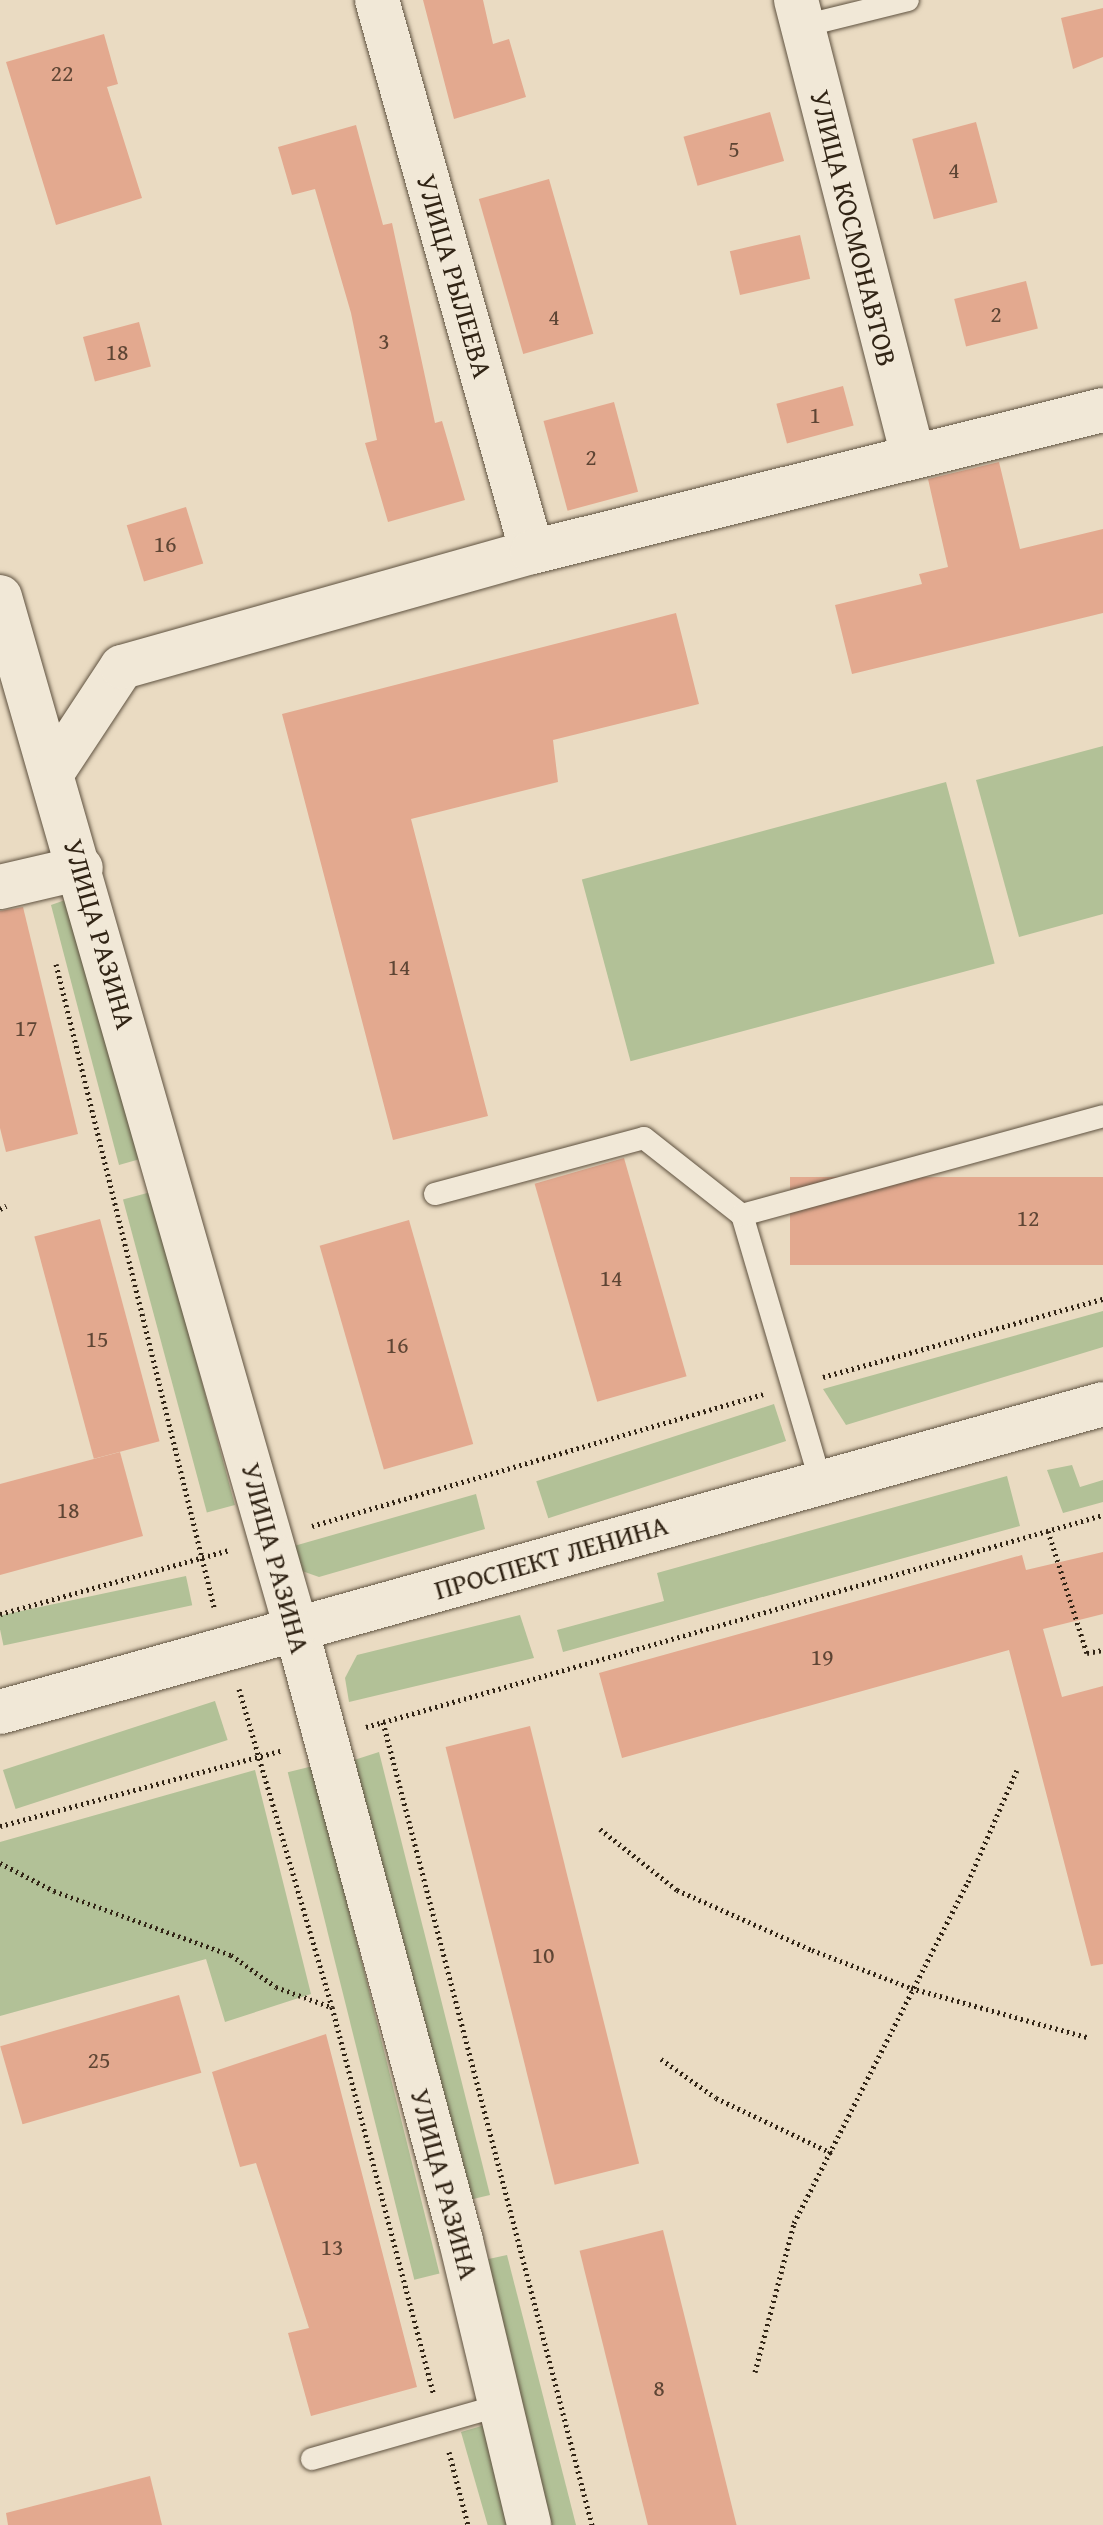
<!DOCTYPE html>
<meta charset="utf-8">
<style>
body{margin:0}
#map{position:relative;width:1103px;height:2525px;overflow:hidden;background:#eadbc2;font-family:"Gentium Book Plus",serif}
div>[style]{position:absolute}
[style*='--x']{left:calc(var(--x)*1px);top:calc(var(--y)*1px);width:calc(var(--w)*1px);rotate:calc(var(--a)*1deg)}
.green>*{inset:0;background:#b2c197;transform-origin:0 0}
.building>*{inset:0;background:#e3a98f;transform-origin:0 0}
.path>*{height:5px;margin-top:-2.5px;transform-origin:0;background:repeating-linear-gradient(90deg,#312415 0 2px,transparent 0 6px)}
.roads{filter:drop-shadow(0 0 2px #5f5240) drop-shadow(0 0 2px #5f5240)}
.service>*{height:22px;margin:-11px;padding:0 11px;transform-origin:11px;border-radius:11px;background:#f1e8d7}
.minor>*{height:44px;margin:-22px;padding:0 22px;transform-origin:22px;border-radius:22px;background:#f1e8d7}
.tertiary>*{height:44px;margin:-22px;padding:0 22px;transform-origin:22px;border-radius:22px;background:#f1e8d7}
span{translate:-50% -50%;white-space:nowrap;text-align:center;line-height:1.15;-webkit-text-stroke:8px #f1e8d7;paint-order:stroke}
.number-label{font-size:24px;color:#5e4534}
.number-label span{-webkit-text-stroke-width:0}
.street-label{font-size:28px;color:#312415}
</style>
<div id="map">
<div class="green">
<div style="clip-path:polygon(1103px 746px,1103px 914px,1019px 937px,976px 780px)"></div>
<div style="left:946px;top:782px;width:188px;height:377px;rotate:75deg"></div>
<div style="clip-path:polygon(68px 899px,140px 1159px,119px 1165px,51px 905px)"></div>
<div style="left:151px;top:1192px;width:324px;height:29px;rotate:75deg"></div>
<div style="clip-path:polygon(1103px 1311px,1103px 1347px,846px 1425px,823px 1389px)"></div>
<div style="left:774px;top:1404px;width:39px;height:250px;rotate:72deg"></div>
<div style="clip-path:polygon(1072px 1465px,1080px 1487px,1103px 1480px,1103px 1502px,1063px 1513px,1047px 1470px)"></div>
<div style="clip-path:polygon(1007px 1476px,1020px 1526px,563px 1652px,557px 1630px,664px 1601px,657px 1573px)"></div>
<div style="clip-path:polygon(476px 1494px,485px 1529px,319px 1577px,302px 1571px,294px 1546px)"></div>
<div style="left:186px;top:1576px;width:30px;height:193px;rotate:78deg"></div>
<div style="clip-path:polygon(520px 1615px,534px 1658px,349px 1702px,345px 1678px,357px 1655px)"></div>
<div style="left:215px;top:1701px;width:41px;height:223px;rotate:72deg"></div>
<div style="clip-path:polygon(379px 1752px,490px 2195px,469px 2200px,348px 1762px)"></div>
<div style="left:313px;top:1766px;width:523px;height:26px;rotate:76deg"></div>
<div style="clip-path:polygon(255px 1770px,311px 1994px,225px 2022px,206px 1959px,0 2016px,0 1842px)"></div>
<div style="clip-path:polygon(507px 2255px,576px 2525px,547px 2525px,484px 2260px)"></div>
<div style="left:485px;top:2425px;width:104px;height:25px;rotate:74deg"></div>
</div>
<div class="building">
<div style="clip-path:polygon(423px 0,483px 0,493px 44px,509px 39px,526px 97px,454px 119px)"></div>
<div style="clip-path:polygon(1103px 8px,1103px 57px,1073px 69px,1061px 18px)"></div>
<div style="clip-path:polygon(104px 34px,118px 84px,107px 87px,142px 198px,56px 225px,6px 62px)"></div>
<div style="left:770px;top:112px;width:51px;height:90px;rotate:74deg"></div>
<div style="left:976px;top:122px;width:83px;height:66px;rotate:75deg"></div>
<div style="clip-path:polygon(356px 125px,383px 225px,392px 223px,435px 423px,442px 421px,465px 500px,388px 522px,365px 443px,377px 440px,351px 313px,315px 189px,292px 195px,278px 147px)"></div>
<div style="left:549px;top:179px;width:161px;height:73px;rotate:74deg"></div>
<div style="left:800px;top:235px;width:45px;height:72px;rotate:77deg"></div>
<div style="left:1026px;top:281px;width:49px;height:74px;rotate:76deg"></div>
<div style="left:139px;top:322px;width:46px;height:58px;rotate:75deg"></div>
<div style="left:843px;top:386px;width:41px;height:69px;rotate:75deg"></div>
<div style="left:614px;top:402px;width:93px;height:73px;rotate:75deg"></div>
<div style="clip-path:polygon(999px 462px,1020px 549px,1103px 529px,1103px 613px,852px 674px,835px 605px,922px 584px,919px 574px,948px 567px,928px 479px)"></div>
<div style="left:186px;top:507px;width:59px;height:62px;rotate:73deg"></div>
<div style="clip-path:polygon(676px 613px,699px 704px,553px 740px,558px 782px,411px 819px,488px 1116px,393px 1140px,282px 714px)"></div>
<div style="clip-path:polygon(23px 907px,78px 1134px,6px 1152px,0 1128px,0 911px)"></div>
<div style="left:624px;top:1158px;width:227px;height:93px;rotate:74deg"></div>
<div style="left:1103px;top:1177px;width:88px;height:313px;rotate:90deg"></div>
<div style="left:100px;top:1219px;width:230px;height:68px;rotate:75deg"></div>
<div style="left:409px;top:1220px;width:233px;height:93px;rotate:74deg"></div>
<div style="clip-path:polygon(120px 1452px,143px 1536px,0 1575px,0 1484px)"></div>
<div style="clip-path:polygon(1103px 1552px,1103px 1614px,1043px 1629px,1062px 1697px,1103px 1686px,1103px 1964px,1091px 1966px,1009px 1650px,622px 1758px,599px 1673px,1022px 1555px,1026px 1570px)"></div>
<div style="left:530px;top:1726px;width:451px;height:87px;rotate:76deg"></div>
<div style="left:179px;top:1995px;width:81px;height:186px;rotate:74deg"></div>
<div style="clip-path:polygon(326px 2034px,417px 2387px,311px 2416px,288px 2333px,309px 2328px,256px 2163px,240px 2167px,212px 2072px)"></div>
<div style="left:663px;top:2230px;width:304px;height:86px;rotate:76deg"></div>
<div style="clip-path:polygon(150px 2476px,162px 2525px,8px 2525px,6px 2513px)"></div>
</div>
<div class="path">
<div style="--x:56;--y:964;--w:662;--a:76.19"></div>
<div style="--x:0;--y:1209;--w:7;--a:-27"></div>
<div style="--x:823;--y:1377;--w:291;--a:-15.6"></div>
<div style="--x:312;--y:1526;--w:470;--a:-16.3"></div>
<div style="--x:1048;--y:1531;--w:128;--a:72.3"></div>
<div style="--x:1087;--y:1653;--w:16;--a:-11"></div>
<div style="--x:0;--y:1614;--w:238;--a:-15.6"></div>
<div style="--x:239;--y:1689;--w:331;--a:73.7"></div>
<div style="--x:332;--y:2007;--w:399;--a:75.3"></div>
<div style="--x:383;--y:1722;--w:830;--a:75.41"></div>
<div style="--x:366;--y:1727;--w:767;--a:-16.05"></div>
<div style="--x:0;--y:1826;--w:293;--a:-15"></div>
<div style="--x:600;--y:1829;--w:98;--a:38.4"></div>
<div style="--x:677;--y:1890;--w:148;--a:24"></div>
<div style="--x:812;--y:1950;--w:106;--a:21"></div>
<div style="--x:911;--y:1988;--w:183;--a:15.6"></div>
<div style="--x:0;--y:1863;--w:61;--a:27.4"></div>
<div style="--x:54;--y:1891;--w:188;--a:19.9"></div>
<div style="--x:231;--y:1955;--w:55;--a:35.4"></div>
<div style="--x:276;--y:1987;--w:59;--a:20"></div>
<div style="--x:661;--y:2059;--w:67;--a:35.3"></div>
<div style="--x:716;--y:2098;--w:128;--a:25.4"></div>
<div style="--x:755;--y:2372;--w:154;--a:-75.3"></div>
<div style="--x:794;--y:2223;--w:383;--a:-63"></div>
<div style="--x:968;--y:1882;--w:122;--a:-66.4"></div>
<div style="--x:449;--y:2452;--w:75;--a:75.4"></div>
</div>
<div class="roads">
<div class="service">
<div style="--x:803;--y:26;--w:108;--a:-13.9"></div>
<div style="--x:435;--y:1194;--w:216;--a:-15"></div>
<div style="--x:644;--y:1138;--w:125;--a:38.2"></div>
<div style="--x:821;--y:1483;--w:279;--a:-106.4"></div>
<div style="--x:742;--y:1215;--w:374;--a:-15.3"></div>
<div style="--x:312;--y:2459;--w:197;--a:-15.9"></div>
</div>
<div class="minor">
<div style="--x:377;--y:0;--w:573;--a:74.32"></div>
<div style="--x:796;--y:0;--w:471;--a:75.6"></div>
<div style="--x:0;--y:597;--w:1073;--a:73.98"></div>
<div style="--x:296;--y:1628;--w:635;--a:74.93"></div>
<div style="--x:461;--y:2241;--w:292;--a:76.5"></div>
<div style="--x:52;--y:773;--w:127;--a:-56.6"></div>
<div style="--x:122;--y:667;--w:426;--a:-15.7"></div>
<div style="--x:532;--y:552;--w:588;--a:-13.97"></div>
<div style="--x:0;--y:887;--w:83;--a:-13.2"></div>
</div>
<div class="tertiary">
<div style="--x:0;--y:1712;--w:1145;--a:-15.6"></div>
</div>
</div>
<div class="number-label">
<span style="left:62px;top:73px">22</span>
<span style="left:734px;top:149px">5</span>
<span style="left:954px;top:170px">4</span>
<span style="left:996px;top:314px">2</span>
<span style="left:554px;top:317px">4</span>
<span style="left:384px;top:341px">3</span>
<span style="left:117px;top:352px">18</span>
<span style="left:815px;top:415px">1</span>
<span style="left:591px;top:457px">2</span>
<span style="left:165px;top:544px">16</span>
<span style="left:399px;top:967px">14</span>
<span style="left:26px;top:1028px">17</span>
<span style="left:1028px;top:1218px">12</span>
<span style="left:611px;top:1278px">14</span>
<span style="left:97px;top:1339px">15</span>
<span style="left:397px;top:1345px">16</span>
<span style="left:68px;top:1510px">18</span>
<span style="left:822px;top:1657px">19</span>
<span style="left:543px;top:1955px">10</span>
<span style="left:99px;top:2060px">25</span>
<span style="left:332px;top:2247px">13</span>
<span style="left:659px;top:2388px">8</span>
</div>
<div class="street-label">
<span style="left:854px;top:228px;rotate:76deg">УЛИЦА КОСМОНАВТОВ</span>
<span style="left:455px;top:276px;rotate:74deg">УЛИЦА РЫЛЕЕВА</span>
<span style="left:100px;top:934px;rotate:74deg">УЛИЦА РАЗИНА</span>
<span style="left:551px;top:1557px;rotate:-16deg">ПРОСПЕКТ ЛЕНИНА</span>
<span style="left:276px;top:1558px;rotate:75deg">УЛИЦА РАЗИНА</span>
<span style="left:445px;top:2184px;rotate:75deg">УЛИЦА РАЗИНА</span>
</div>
</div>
